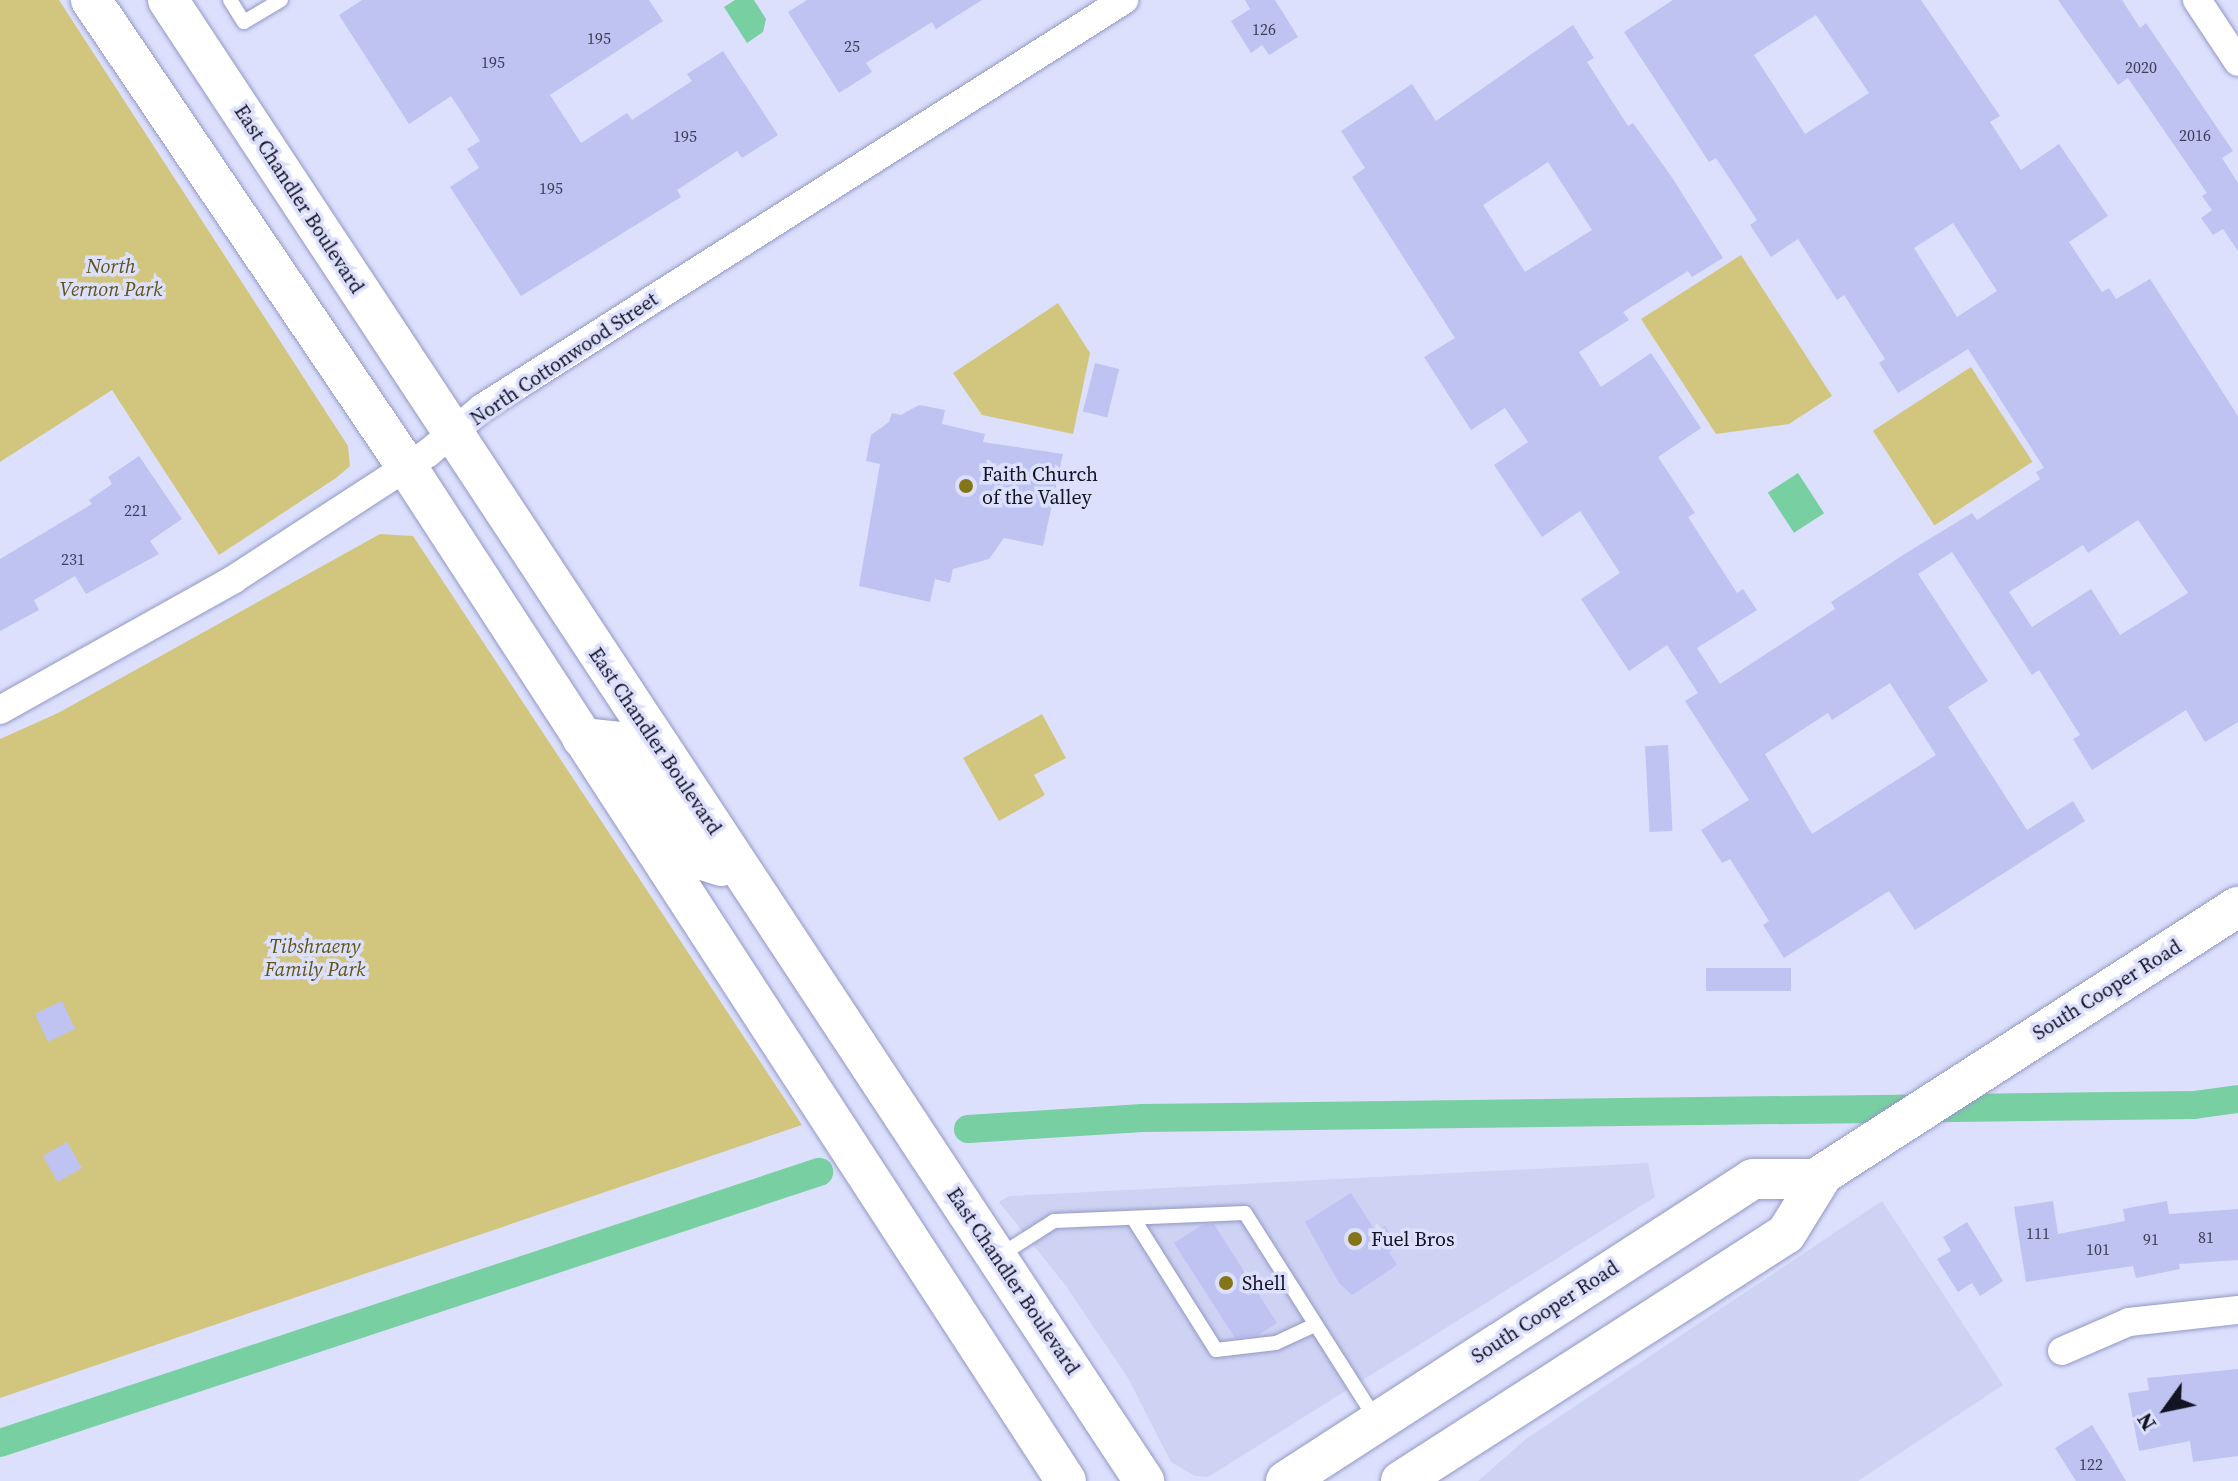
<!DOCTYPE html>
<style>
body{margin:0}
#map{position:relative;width:2238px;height:1481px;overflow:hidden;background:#dce0fd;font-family:"Source Serif 4",serif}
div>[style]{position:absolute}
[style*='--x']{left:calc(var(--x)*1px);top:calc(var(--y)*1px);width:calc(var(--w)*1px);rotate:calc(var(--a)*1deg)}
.built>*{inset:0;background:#ced2f3}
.green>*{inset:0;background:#d2c67f;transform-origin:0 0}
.water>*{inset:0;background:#78d0a2;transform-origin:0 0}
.canal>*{height:28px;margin:-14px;padding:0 14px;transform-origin:14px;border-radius:14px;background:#78d0a2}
.building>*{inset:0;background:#bec3f2;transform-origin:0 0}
.roads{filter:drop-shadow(0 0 2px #9398c4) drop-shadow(0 0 2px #9398c4)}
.lane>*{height:14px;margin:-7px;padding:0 7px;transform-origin:7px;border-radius:7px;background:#fff}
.street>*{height:28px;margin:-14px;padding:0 14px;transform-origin:14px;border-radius:14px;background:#fff}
.secondary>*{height:40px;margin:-20px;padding:0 20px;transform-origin:20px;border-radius:20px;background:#fff}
.dots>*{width:22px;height:22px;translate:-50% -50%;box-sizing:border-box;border:4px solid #dce0fd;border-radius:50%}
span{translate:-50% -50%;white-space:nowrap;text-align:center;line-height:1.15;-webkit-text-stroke:7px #dce0fd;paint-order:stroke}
.number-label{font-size:16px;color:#3d3f57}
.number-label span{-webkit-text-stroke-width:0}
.street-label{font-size:20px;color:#121323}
.park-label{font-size:20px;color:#605514;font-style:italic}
.poi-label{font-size:20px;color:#121323}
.left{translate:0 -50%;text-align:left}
.north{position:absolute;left:2126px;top:1369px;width:80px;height:80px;-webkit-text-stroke:6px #dce0fd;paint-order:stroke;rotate:237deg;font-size:22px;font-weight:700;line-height:32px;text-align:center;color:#121323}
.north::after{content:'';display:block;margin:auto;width:28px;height:36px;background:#121323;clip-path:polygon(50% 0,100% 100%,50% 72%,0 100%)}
</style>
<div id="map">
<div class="built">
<div style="clip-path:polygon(1648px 1163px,1655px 1197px,1208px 1477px,1195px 1476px,1171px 1462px,1128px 1378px,1066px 1286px,999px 1202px,1009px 1196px)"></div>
<div style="clip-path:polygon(1882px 1201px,2003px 1385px,1858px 1481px,1478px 1481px,1526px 1439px)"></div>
</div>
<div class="green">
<div style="clip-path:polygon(0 0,59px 0,348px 446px,350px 466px,336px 478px,219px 555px,112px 390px,0 462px)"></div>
<div style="clip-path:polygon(1741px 255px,1832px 396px,1789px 424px,1716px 434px,1641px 319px)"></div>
<div style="clip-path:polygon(1058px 303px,1090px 353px,1073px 434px,982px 415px,953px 373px)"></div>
<div style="left:1971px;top:367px;width:113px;height:117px;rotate:57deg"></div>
<div style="clip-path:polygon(380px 534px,413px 536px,802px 1125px,0 1398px,0 739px,58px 713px)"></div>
<div style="clip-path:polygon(1042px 714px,1066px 758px,1034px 775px,1045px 795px,999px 821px,963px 758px)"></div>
</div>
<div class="water">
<div style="clip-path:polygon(735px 0,754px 0,766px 19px,763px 32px,747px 43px,724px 7px)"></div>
<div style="left:1798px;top:473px;width:48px;height:36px;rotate:57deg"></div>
</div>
<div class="canal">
<div style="--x:968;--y:1129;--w:175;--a:-3.6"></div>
<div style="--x:1143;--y:1118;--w:1051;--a:-0.71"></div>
<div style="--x:2194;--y:1105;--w:44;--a:-7.8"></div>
<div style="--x:0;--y:1443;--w:863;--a:-18.31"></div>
</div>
<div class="building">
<div style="clip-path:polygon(362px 0,649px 0,663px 21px,550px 95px,581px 143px,627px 113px,632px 120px,692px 81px,687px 74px,723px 51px,778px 135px,742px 158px,737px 151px,677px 190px,681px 197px,521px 296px,450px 187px,479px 168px,467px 149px,480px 141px,451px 96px,409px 124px,339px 15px)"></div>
<div style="clip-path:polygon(807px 0,982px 0,936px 29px,932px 22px,866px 63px,872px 72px,839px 93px,788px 12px)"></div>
<div style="clip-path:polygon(1245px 0,1275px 0,1298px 37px,1269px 55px,1262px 45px,1251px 53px,1231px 21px,1250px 9px)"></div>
<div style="clip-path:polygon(evenodd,1673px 0,1921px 0,2000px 116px,1990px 122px,2021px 170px,2059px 144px,2108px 216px,2069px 242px,2102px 292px,2109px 288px,2116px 299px,2150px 279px,2238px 416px,2238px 722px,2205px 742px,2186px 710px,2092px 770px,2073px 739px,2080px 735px,2039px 670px,2032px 675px,1952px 552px,1918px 574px,1988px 681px,1948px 707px,2027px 830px,2073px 801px,2085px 821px,1915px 930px,1889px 891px,1784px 958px,1763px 925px,1769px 921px,1730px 859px,1722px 863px,1701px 830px,1749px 800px,1685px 701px,1698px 693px,1667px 645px,1629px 671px,1581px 599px,1620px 573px,1580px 511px,1542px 537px,1494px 465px,1528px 442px,1505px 408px,1471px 430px,1424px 357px,1455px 338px,1352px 177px,1365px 168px,1341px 131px,1412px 84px,1436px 121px,1573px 25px,1594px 58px,1587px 62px,1628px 126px,1633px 123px,1671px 176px,1723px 258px,1692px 277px,1688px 271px,1623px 312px,1629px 320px,1579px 352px,1601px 387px,1651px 353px,1701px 428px,1658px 457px,1695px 513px,1688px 517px,1737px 593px,1743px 589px,1757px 610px,1697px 648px,1720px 684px,1835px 609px,1831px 602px,1911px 550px,1972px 513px,1977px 520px,2040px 479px,2036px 472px,2044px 468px,1968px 349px,1898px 393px,1879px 363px,1885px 359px,1844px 295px,1837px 300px,1798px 239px,1771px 257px,1750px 225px,1757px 220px,1716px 158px,1709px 162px,1624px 32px,1673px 0,1816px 15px,1869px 93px,1805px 134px,1754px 55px,1816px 15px,1673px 0,1548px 162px,1592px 230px,1525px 272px,1483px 205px,1548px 162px,1673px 0,1953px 223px,1997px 291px,1957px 317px,1914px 248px,1953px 223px,1673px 0,2138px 520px,2188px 593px,2120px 635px,2091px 589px,2032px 627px,2009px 592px,2083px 545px,2088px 553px,2138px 520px,1673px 0,1890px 683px,1936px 755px,1812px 834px,1765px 754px,1828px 713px,1832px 720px,1890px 683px)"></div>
<div style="clip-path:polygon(2058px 0,2122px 0,2140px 28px,2146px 23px,2233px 151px,2222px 158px,2238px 183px,2238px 251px,2223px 229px,2213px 235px,2201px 218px,2212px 210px,2202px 196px,2207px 193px,2128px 78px,2118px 85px)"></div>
<div style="left:1095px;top:363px;width:25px;height:50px;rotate:14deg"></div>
<div style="clip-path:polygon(919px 405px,945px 410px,942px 424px,985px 434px,983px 442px,1063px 454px,1043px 546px,1004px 538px,989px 559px,953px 569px,950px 583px,935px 579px,930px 602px,859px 586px,880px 464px,866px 461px,871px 435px,889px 422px,892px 413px,901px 415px)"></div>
<div style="clip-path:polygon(139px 456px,182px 519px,150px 541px,159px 554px,86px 594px,75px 576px,34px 600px,39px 610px,0 631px,0 559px,92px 504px,89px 500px,112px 484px,108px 477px)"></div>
<div style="left:1668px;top:745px;width:86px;height:23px;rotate:87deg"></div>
<div style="left:1791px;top:968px;width:23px;height:85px;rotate:90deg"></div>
<div style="left:62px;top:1001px;width:31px;height:30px;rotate:65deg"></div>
<div style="left:67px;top:1142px;width:30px;height:28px;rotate:60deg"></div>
<div style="clip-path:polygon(1351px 1193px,1376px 1232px,1385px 1226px,1398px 1246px,1389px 1252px,1397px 1265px,1352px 1295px,1339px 1283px,1305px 1222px)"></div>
<div style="clip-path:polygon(2053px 1201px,2058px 1234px,2125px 1221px,2123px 1209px,2167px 1201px,2169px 1214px,2238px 1209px,2238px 1260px,2179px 1264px,2180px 1269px,2136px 1278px,2133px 1266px,2026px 1282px,2014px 1207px)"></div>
<div style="clip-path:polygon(1967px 1222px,2003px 1281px,1980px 1296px,1972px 1283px,1958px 1292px,1937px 1259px,1951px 1251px,1943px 1237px)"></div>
<div style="clip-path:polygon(1214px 1224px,1277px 1323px,1258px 1335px,1235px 1338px,1174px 1243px,1202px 1225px)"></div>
<div style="clip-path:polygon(2238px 1369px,2238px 1456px,2193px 1462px,2190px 1441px,2139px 1451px,2128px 1393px,2149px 1390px,2147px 1378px)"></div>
<div style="clip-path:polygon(2092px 1425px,2113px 1459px,2126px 1481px,2076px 1481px,2055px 1448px)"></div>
</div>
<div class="roads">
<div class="lane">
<div style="--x:230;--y:0;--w:26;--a:58"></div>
<div style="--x:244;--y:22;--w:43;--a:-30.7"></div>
<div style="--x:1133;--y:1218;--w:156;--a:57.8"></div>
<div style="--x:1216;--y:1350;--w:60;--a:-6.7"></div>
<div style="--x:1276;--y:1343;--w:43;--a:-24.8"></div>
<div style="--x:999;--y:1256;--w:65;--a:-32.5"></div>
<div style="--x:1054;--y:1221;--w:191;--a:-2.4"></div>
<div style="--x:1245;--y:1213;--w:246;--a:57.6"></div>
</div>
<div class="street">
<div style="--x:2197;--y:0;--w:74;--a:56.5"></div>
<div style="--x:0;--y:710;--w:268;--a:-29.2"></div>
<div style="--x:234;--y:579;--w:231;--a:-33"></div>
<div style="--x:428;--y:453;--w:70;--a:-39.8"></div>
<div style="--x:482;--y:408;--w:761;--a:-32.44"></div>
<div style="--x:2062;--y:1351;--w:73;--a:-23.4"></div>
<div style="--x:2129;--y:1322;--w:110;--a:-6.3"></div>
</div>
<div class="secondary">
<div style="--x:91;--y:0;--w:564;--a:55.92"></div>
<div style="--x:407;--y:467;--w:1209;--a:56.98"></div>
<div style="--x:168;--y:0;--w:1774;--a:56.61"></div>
<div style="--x:582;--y:738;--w:38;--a:6"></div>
<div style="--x:620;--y:742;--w:124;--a:55.5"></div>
<div style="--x:690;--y:844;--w:23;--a:47"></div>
<div style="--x:706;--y:861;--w:16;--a:18"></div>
<div style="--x:1286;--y:1481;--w:556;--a:-32.89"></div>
<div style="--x:1753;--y:1179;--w:63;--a:0"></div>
<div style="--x:1401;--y:1481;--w:457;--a:-32.7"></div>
<div style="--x:1786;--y:1234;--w:70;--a:-58.3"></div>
<div style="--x:1823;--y:1174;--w:493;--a:-32.8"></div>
</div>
</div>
<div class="dots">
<div style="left:966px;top:486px;background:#847518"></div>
<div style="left:1355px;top:1239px;background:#847518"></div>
<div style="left:1226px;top:1283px;background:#847518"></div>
</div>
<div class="number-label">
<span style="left:1264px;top:29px">126</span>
<span style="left:599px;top:38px">195</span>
<span style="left:852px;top:46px">25</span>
<span style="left:493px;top:62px">195</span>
<span style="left:2141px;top:67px">2020</span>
<span style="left:2195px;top:135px">2016</span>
<span style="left:685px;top:136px">195</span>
<span style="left:551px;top:188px">195</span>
<span style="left:136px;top:510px">221</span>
<span style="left:73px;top:559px">231</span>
<span style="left:2038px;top:1233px">111</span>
<span style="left:2206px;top:1237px">81</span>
<span style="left:2151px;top:1239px">91</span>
<span style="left:2098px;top:1249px">101</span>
<span style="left:2091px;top:1464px">122</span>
</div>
<div class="street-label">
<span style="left:299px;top:199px;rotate:57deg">East Chandler Boulevard</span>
<span style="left:564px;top:359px;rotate:-34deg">North Cottonwood Street</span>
<span style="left:655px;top:741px;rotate:56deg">East Chandler Boulevard</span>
<span style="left:2107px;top:990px;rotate:-32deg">South Cooper Road</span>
<span style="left:1013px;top:1281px;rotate:56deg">East Chandler Boulevard</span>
<span style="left:1545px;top:1312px;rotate:-33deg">South Cooper Road</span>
</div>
<div class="park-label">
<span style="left:111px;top:278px">North<br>Vernon Park</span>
<span style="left:315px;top:958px">Tibshraeny<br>Family Park</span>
</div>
<div class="poi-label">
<span class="left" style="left:982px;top:486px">Faith Church<br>of the Valley</span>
<span class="left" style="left:1371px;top:1239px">Fuel Bros</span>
<span class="left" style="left:1242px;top:1283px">Shell</span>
</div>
<div class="north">N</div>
</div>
